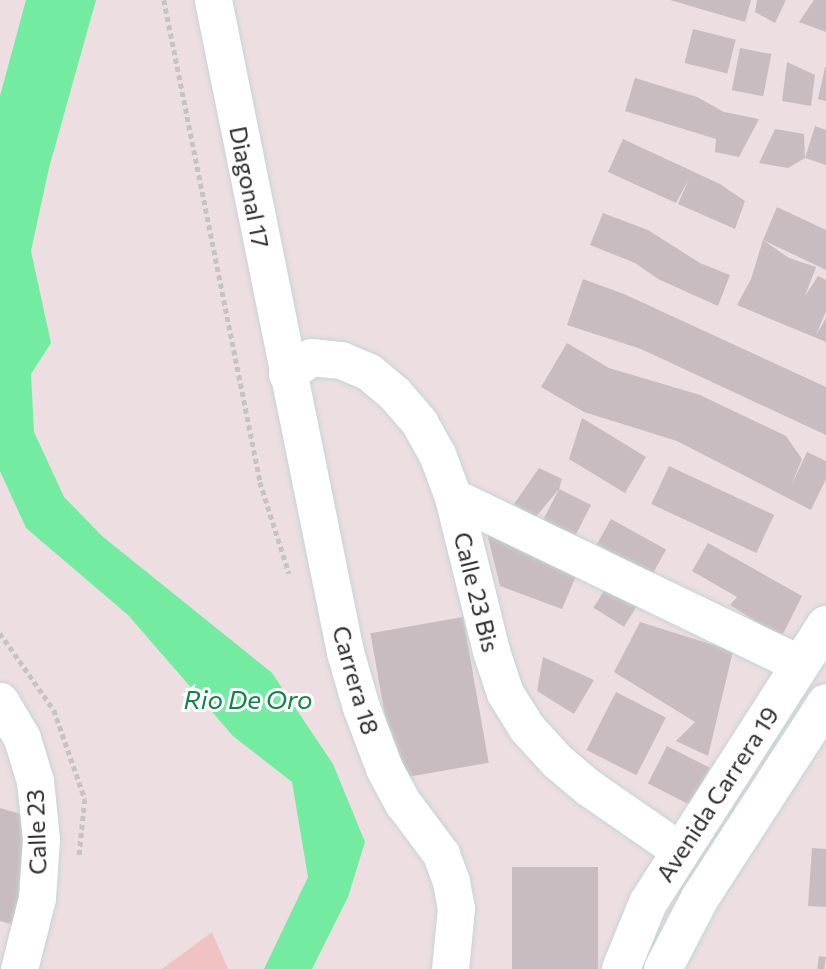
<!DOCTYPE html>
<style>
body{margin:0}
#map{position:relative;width:826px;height:969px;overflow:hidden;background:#eddee2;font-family:Commissioner,sans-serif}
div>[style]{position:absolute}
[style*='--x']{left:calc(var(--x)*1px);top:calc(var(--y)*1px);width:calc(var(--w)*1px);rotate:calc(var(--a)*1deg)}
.sand>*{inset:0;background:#f1c2c3}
.water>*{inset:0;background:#73eca2}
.building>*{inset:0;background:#c8bcc0;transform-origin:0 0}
.path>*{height:4.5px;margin-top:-2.25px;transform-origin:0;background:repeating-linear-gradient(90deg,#c4c4c4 0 5px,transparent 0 8.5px)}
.roads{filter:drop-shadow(0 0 2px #c6d4d3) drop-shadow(0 0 2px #c6d4d3)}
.minor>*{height:37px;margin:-18.5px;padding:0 18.5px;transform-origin:18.5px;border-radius:18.5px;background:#fff}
.tertiary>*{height:38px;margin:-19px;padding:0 19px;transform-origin:19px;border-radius:19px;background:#fff}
span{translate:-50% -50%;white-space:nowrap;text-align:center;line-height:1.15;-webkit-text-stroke:6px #fff;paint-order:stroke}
.street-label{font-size:24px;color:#2b2b2b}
.water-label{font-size:26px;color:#118547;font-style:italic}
</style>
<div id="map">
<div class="sand">
<div style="clip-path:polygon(212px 932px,228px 969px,162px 969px)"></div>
</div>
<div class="water">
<div style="clip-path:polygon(26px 0,96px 0,49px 168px,31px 251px,51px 343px,31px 374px,34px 432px,64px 497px,102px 536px,272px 673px,333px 764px,365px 842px,348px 897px,312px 969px,264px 969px,308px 877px,292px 782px,233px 736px,128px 615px,26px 528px,0 471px,0 96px)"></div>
</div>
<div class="building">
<div style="clip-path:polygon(670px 0,751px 0,745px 22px)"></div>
<div style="clip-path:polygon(757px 0,786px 0,775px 23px,755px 12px)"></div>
<div style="clip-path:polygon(814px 0,826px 0,826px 32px,799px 22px)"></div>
<div style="left:693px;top:29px;width:44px;height:35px;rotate:14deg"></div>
<div style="left:740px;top:48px;width:32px;height:43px;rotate:11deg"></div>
<div style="clip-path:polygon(787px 62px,815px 75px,811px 106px,782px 101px)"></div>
<div style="clip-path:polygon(825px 67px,826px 67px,826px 101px,818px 99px)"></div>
<div style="clip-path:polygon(635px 78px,697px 97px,724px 112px,759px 119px,739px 157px,715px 152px,716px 139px,625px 111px)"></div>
<div style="clip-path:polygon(815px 126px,826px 130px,826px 165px,805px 158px)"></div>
<div style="clip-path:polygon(775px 129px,804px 134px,805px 158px,788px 168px,759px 163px)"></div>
<div style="clip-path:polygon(623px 139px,720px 184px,745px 201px,735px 229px,678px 204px,689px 179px,676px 203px,608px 172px)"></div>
<div style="clip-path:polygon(777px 207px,826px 230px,826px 270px,763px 240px,789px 258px,816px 267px,805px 296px,818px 276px,826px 280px,826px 311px,816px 335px,826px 318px,826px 342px,737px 305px,751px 279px,763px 240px)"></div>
<div style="clip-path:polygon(603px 213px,648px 230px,700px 263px,730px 275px,718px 306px,658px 279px,635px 263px,590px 245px)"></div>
<div style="clip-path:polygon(583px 279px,624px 294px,826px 387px,826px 435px,641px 349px,567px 325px)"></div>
<div style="clip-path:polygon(567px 343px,609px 368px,700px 395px,786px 436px,802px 459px,791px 486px,807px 452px,826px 461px,826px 479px,811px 510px,677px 441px,584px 412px,541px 387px)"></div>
<div style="clip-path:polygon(582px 418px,646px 457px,625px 493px,569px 459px)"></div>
<div style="left:669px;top:466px;width:116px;height:42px;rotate:25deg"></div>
<div style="clip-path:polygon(539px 468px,562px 479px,559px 489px,591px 505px,574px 538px,542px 522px,559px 489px,535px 518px,514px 504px)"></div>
<div style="left:611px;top:519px;width:63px;height:29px;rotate:29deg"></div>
<div style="clip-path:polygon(486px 529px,579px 569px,562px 609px,500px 586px)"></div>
<div style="clip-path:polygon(708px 543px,802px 596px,781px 638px,730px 605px,737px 597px,692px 571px)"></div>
<div style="left:612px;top:578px;width:36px;height:35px;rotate:32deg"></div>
<div style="left:463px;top:617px;width:148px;height:94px;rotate:80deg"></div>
<div style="clip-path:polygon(640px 622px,733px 651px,708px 756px,676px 741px,695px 722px,614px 672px)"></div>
<div style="clip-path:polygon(543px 657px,594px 680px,574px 714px,537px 691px)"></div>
<div style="left:616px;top:692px;width:56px;height:65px;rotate:27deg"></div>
<div style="left:667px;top:746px;width:48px;height:42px;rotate:27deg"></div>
<div style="clip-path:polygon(0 808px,24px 815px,18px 926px,0 921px)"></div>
<div style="clip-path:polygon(812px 848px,826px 849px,826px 907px,808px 906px)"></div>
<div style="left:512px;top:867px;width:86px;height:102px"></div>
<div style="left:819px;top:956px;width:7px;height:13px;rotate:8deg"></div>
</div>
<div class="path">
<div style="--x:164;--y:0;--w:491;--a:78.7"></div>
<div style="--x:260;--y:482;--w:96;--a:72.3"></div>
<div style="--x:0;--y:633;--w:94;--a:55"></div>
<div style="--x:54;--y:710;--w:94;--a:70.8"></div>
<div style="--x:85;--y:799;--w:59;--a:95.8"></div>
</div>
<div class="roads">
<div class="minor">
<div style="--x:213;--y:0;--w:665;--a:78.55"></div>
<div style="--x:345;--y:652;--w:57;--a:73.8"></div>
<div style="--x:361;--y:707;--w:65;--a:69.3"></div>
<div style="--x:384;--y:768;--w:40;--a:62"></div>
<div style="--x:403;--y:803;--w:64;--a:53.3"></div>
<div style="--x:441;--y:854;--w:29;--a:70"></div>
<div style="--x:451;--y:881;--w:27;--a:80"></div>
<div style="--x:456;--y:908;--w:61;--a:95.6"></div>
<div style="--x:287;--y:374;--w:29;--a:-35"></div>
<div style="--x:311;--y:357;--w:30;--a:6"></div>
<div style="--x:341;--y:360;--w:30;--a:23"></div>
<div style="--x:369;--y:372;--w:33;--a:40"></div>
<div style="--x:394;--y:393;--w:38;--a:49"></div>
<div style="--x:419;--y:422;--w:37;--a:61"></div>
<div style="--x:437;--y:454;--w:46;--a:69.6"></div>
<div style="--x:453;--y:497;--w:159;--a:76.1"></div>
<div style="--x:491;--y:651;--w:44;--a:71.6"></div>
<div style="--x:505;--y:693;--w:40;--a:58"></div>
<div style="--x:526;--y:727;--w:46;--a:47.6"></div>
<div style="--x:557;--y:761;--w:40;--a:40"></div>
<div style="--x:588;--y:787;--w:111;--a:34.7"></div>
<div style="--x:453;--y:497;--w:385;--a:25.7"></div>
<div style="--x:0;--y:701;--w:43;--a:59.3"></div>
<div style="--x:22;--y:738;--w:45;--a:73.2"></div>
<div style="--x:35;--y:781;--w:58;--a:84.1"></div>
<div style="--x:41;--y:839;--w:59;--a:93.9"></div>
<div style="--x:37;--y:898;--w:73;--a:104.2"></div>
</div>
<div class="tertiary">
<div style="--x:621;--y:969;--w:71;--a:-67.8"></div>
<div style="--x:648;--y:903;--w:330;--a:-57.4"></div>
<div style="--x:663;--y:969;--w:80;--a:-62.5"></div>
<div style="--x:700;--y:898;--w:232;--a:-57.1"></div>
</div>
</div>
<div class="street-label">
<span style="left:250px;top:187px;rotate:79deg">Diagonal 17</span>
<span style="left:477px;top:592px;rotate:76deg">Calle 23 Bis</span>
<span style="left:356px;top:680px;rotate:74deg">Carrera 18</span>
<span style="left:717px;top:794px;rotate:-57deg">Avenida Carrera 19</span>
<span style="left:36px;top:832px;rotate:-92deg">Calle 23</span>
</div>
<div class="water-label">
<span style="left:248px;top:699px">Rio De Oro</span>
</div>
</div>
